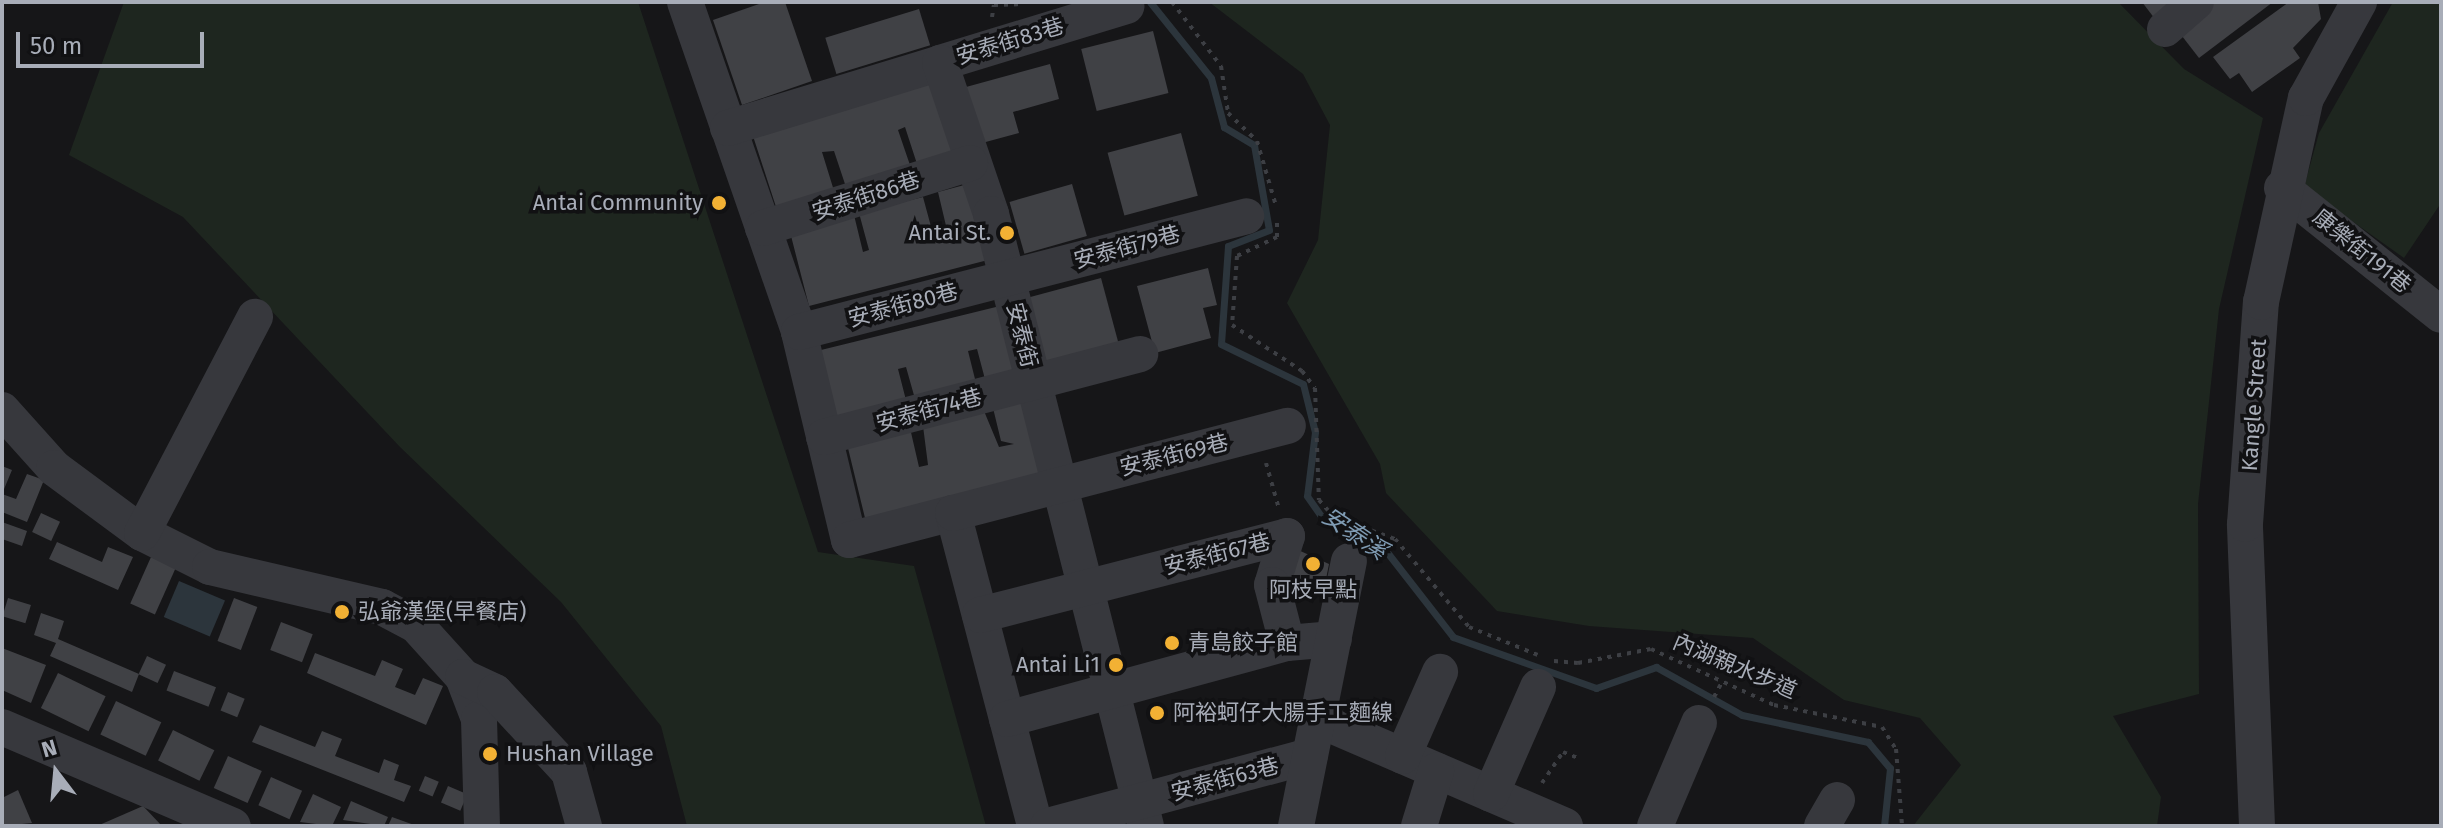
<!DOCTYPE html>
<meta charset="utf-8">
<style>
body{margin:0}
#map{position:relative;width:2443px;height:828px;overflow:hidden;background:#161618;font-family:"Fira Sans","Noto Sans TC",sans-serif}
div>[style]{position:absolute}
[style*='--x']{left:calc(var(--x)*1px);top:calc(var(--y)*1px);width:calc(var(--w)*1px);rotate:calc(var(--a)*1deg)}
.green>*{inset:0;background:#1e261f}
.water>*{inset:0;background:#2c353c;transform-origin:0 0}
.stream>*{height:7px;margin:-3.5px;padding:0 3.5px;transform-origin:3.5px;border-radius:3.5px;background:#2c353c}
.building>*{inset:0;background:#404145;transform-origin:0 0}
.path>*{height:4px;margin-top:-2px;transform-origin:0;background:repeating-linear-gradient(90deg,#3d3f44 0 4px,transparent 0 10px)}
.minor>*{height:36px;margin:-18px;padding:0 18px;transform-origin:18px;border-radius:18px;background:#37383d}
.dots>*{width:22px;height:22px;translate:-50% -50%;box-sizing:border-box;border:4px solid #111113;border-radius:50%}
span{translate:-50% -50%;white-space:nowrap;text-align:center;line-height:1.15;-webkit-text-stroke:7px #111113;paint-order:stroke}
.street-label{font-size:22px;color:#a8adb8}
.poi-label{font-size:22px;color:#a8adb8}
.right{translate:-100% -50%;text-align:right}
.left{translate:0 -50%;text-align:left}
.water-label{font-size:24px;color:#7f9bb3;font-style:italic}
.frame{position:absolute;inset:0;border:4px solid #a8adb8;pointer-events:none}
.north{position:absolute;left:16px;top:732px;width:80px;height:80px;-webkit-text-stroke:6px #111113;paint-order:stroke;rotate:344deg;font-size:22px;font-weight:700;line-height:32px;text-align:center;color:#a8adb8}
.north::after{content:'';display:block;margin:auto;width:28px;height:36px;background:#a8adb8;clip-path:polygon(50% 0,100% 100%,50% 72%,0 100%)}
.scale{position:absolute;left:16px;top:32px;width:188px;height:36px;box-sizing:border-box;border:4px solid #a8adb8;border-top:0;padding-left:10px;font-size:24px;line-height:28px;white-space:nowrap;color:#a8adb8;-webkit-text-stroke:6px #111113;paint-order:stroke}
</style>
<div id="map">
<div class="green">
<div style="clip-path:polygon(124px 2px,638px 2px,818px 552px,914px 566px,986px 826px,687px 826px,661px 726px,561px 602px,400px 447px,183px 217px,69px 155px)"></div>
<div style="clip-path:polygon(1209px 2px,2118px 2px,2184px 69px,2263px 118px,2219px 309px,2198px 504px,2199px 694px,2113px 716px,2161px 797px,2157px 826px,1913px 826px,1961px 765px,1920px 718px,1844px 700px,1753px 638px,1589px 626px,1497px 611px,1386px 493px,1380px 464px,1287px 303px,1318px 240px,1330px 125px,1303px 74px)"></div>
<div style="clip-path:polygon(2393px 2px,2441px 2px,2441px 203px,2404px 258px,2304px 187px,2319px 133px)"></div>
</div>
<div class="water">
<div style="left:179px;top:581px;width:50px;height:39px;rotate:23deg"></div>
</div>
<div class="stream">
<div style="--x:1150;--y:2;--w:97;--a:51.2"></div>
<div style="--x:1211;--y:78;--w:51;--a:75.1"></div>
<div style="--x:1224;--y:127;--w:35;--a:31"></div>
<div style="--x:1254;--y:145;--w:86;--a:80"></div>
<div style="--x:1269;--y:230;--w:44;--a:158.7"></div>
<div style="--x:1228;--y:246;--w:98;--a:94.1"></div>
<div style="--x:1221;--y:344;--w:91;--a:26"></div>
<div style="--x:1303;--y:384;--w:49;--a:76"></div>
<div style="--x:1315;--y:432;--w:64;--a:97.1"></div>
<div style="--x:1307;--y:496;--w:29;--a:55"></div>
<div style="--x:1324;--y:520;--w:65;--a:24.6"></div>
<div style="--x:1383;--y:547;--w:114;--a:52.1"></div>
<div style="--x:1453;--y:637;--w:152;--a:19.6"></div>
<div style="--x:1596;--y:688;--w:64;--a:-19.3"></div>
<div style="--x:1656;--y:667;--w:98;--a:29.2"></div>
<div style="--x:1742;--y:715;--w:129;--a:12.1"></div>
<div style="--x:1868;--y:742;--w:34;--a:50"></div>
<div style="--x:1890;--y:768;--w:58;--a:95.9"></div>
</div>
<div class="building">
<div style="clip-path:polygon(765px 2px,785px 2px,812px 81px,742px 105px,713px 20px)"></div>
<div style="clip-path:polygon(2142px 2px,2177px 2px,2155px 19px)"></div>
<div style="clip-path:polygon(2208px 2px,2273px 2px,2199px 58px,2175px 27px)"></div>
<div style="clip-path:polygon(2289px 2px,2318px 2px,2321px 19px,2293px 48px,2300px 58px,2252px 92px,2239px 73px,2230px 79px,2213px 57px)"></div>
<div style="left:919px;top:9px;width:38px;height:98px;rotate:73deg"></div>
<div style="left:1153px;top:31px;width:64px;height:74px;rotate:76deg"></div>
<div style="clip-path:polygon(1050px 64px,1059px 99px,1013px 112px,1019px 133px,982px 143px,966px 87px)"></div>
<div style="clip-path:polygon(931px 78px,957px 153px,918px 167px,905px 127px,898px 130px,911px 168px,847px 190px,834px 151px,822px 152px,835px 194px,778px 213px,753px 136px)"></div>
<div style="left:1181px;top:133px;width:65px;height:76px;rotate:75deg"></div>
<div style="clip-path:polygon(968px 184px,988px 260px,809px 306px,790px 232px,854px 215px,863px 252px,869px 250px,859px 213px,923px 197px,933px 234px,947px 230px,938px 192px)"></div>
<div style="left:1072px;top:184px;width:54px;height:65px;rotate:74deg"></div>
<div style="clip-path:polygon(1208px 268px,1217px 305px,1203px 308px,1211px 338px,1155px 353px,1137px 286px)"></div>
<div style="left:1101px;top:278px;width:78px;height:77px;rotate:75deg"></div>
<div style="clip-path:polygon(1000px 306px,1017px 374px,986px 383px,977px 349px,968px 351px,978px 391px,917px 406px,906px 367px,898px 369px,907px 404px,838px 421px,821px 350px)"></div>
<div style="clip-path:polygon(1023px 401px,1042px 476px,865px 518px,847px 444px,910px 428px,919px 467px,928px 465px,923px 426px,984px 411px,999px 447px,1014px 444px,1001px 441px,993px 408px)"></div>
<div style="clip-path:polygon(2px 466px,12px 470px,2px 494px,16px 499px,27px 474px,44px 480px,27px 522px,2px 512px)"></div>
<div style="left:41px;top:513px;width:21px;height:21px;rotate:25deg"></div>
<div style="clip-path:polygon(2px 522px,27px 531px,22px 546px,2px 539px)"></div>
<div style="clip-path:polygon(57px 542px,102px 562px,108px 547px,133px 557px,118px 590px,49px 559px)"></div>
<div style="clip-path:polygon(1285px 544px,1329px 564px,1324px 589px,1278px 580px)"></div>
<div style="left:151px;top:557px;width:27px;height:51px;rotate:24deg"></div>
<div style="left:8px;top:598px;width:24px;height:19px;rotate:17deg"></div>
<div style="left:234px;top:598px;width:25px;height:46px;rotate:21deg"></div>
<div style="clip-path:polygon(41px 613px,64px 621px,58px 639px,139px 674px,132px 692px,50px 656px,56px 643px,34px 635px)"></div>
<div style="left:281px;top:622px;width:34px;height:30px;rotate:21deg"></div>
<div style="clip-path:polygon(2px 648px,46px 665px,31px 703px,2px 690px)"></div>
<div style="clip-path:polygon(315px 653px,375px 676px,382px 660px,403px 669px,395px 687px,415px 695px,423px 678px,443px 686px,426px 725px,307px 673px)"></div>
<div style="left:147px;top:656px;width:21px;height:20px;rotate:25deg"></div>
<div style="left:174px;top:671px;width:45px;height:21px;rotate:21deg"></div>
<div style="left:58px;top:673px;width:53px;height:39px;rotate:26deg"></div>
<div style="left:228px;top:692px;width:18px;height:20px;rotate:22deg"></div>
<div style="left:116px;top:701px;width:50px;height:37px;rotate:25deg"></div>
<div style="clip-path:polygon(260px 725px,315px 747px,322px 731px,342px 739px,335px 756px,379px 773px,384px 759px,399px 765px,394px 780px,411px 786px,404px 802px,252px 742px)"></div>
<div style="left:173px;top:730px;width:46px;height:34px;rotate:26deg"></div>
<div style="left:228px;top:756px;width:37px;height:35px;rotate:24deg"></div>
<div style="left:425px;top:776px;width:15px;height:16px;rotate:23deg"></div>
<div style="left:271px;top:777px;width:34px;height:31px;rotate:24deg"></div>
<div style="left:448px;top:786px;width:21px;height:18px;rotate:23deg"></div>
<div style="clip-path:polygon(18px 790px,32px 823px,2px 826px,2px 798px)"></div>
<div style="clip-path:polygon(313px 794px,341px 807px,332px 826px,300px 822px)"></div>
<div style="clip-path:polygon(351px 801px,388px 817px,384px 826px,343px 820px)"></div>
<div style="clip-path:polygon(143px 806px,162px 826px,97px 826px)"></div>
<div style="clip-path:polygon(392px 817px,417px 826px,388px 826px)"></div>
</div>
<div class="path">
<div style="--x:1172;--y:2;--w:81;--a:52.6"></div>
<div style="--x:1221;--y:66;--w:48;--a:81.5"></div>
<div style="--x:1228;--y:113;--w:40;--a:44"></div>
<div style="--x:1257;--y:141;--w:68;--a:73.7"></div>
<div style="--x:992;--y:17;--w:12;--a:-81"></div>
<div style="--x:994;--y:5;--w:27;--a:-2"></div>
<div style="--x:1277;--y:223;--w:14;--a:90"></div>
<div style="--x:1277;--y:237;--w:44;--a:154.6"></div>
<div style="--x:1237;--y:256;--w:69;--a:94.1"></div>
<div style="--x:1232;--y:325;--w:84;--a:33.3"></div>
<div style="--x:1302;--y:371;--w:21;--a:53"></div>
<div style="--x:1315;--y:388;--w:112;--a:88"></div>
<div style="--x:1319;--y:500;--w:23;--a:49"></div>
<div style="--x:1334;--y:517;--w:65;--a:19.8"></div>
<div style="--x:1395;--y:539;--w:115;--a:49.9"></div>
<div style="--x:1469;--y:627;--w:74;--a:22.1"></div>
<div style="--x:1266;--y:463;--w:48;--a:74.2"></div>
<div style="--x:1554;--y:661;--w:24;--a:5"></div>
<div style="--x:1578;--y:663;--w:74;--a:-10.9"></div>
<div style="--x:1651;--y:649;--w:135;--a:24.5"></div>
<div style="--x:1774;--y:705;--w:110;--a:11.5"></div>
<div style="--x:1882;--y:727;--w:26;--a:58"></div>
<div style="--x:1896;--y:749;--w:77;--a:85.5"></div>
<div style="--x:1714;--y:697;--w:19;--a:-62"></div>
<div style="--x:1542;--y:783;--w:37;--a:-56"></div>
<div style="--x:1563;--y:752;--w:18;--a:22"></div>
</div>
<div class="minor">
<div style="--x:685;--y:2;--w:349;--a:70.9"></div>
<div style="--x:799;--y:332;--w:214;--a:76.5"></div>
<div style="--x:849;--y:540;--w:107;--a:-14.6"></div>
<div style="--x:953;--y:513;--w:324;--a:75.3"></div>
<div style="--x:2165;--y:29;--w:41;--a:-41.1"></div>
<div style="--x:940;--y:63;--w:195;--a:-17"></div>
<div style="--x:728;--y:128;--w:222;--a:-17"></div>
<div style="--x:940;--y:63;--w:159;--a:71.3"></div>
<div style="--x:991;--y:214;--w:631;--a:75.79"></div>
<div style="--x:2282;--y:188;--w:203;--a:38.6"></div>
<div style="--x:763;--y:228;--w:217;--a:-17.4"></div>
<div style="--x:799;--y:332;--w:462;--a:-14.5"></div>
<div style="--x:2;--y:410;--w:78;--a:48.1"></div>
<div style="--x:54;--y:468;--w:109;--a:36.5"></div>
<div style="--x:142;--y:533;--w:76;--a:26.6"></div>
<div style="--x:210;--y:567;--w:177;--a:13.1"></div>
<div style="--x:382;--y:607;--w:38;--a:28"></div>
<div style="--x:416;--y:625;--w:70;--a:47.9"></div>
<div style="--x:463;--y:677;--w:45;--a:69.1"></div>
<div style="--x:479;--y:719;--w:107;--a:88.4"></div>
<div style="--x:824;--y:437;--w:327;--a:-14.7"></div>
<div style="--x:953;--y:513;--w:346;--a:-14.6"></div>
<div style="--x:142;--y:533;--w:244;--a:-62.4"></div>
<div style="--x:980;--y:615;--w:317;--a:-14.4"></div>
<div style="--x:1287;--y:536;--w:51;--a:107"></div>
<div style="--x:1272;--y:585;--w:60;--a:75.5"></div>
<div style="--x:463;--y:677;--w:35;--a:25"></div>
<div style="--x:495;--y:692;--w:109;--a:47.2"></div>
<div style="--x:569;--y:772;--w:56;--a:74.5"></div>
<div style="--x:1007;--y:719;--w:290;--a:-15.2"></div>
<div style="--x:1287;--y:643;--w:47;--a:-4.9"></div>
<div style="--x:1317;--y:719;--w:270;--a:23.3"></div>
<div style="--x:2;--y:727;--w:251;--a:23.2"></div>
<div style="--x:1403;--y:756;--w:92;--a:-66.2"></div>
<div style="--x:1491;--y:794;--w:117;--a:-66.3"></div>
<div style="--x:1048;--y:826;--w:271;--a:-15"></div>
<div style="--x:1296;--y:826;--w:270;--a:-78.7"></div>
<div style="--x:1419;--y:826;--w:58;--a:-72.8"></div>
<div style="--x:1655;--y:826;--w:112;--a:-66.9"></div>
<div style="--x:1822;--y:826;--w:30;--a:-60"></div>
<div style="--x:2257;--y:826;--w:302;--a:-92.3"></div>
<div style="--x:2245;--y:524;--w:223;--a:-85.9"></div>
<div style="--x:2261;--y:302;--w:209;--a:-77.6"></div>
<div style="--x:2306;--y:98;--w:110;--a:-61.1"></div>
</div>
<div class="dots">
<div style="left:719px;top:203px;background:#f2b134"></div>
<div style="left:1007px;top:233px;background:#f2b134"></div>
<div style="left:1313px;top:564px;background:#f2b134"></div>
<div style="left:342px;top:612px;background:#f2b134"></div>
<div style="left:1172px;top:643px;background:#f2b134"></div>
<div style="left:1116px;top:665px;background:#f2b134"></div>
<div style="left:1157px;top:713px;background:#f2b134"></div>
<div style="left:490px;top:754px;background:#f2b134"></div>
</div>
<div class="street-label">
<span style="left:1010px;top:41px;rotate:-17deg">安泰街83巷</span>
<span style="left:866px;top:196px;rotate:-18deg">安泰街86巷</span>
<span style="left:1127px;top:247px;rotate:-15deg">安泰街79巷</span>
<span style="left:2362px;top:251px;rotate:39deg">康樂街191巷</span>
<span style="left:903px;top:305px;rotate:-15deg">安泰街80巷</span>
<span style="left:1022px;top:335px;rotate:76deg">安泰街</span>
<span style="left:2254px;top:405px;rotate:-86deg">Kangle Street</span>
<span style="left:929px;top:410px;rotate:-15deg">安泰街74巷</span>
<span style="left:1174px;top:455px;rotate:-14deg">安泰街69巷</span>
<span style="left:1217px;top:554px;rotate:-14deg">安泰街67巷</span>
<span style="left:1735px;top:666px;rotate:23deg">內湖親水步道</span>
<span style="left:1225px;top:779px;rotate:-15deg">安泰街63巷</span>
</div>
<div class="poi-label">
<span class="right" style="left:703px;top:203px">Antai Community</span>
<span class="right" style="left:991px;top:233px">Antai St.</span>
<span style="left:1313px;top:590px">阿枝早點</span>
<span class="left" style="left:358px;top:612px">弘爺漢堡(早餐店)</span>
<span class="left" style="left:1188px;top:643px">青島餃子館</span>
<span class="right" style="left:1100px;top:665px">Antai Li1</span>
<span class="left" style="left:1173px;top:713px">阿裕蚵仔大腸手工麵線</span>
<span class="left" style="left:506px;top:754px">Hushan Village</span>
</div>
<div class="water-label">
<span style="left:1354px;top:534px;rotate:34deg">安泰溪</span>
</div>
<div class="frame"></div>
<div class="north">N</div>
<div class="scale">50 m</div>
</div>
